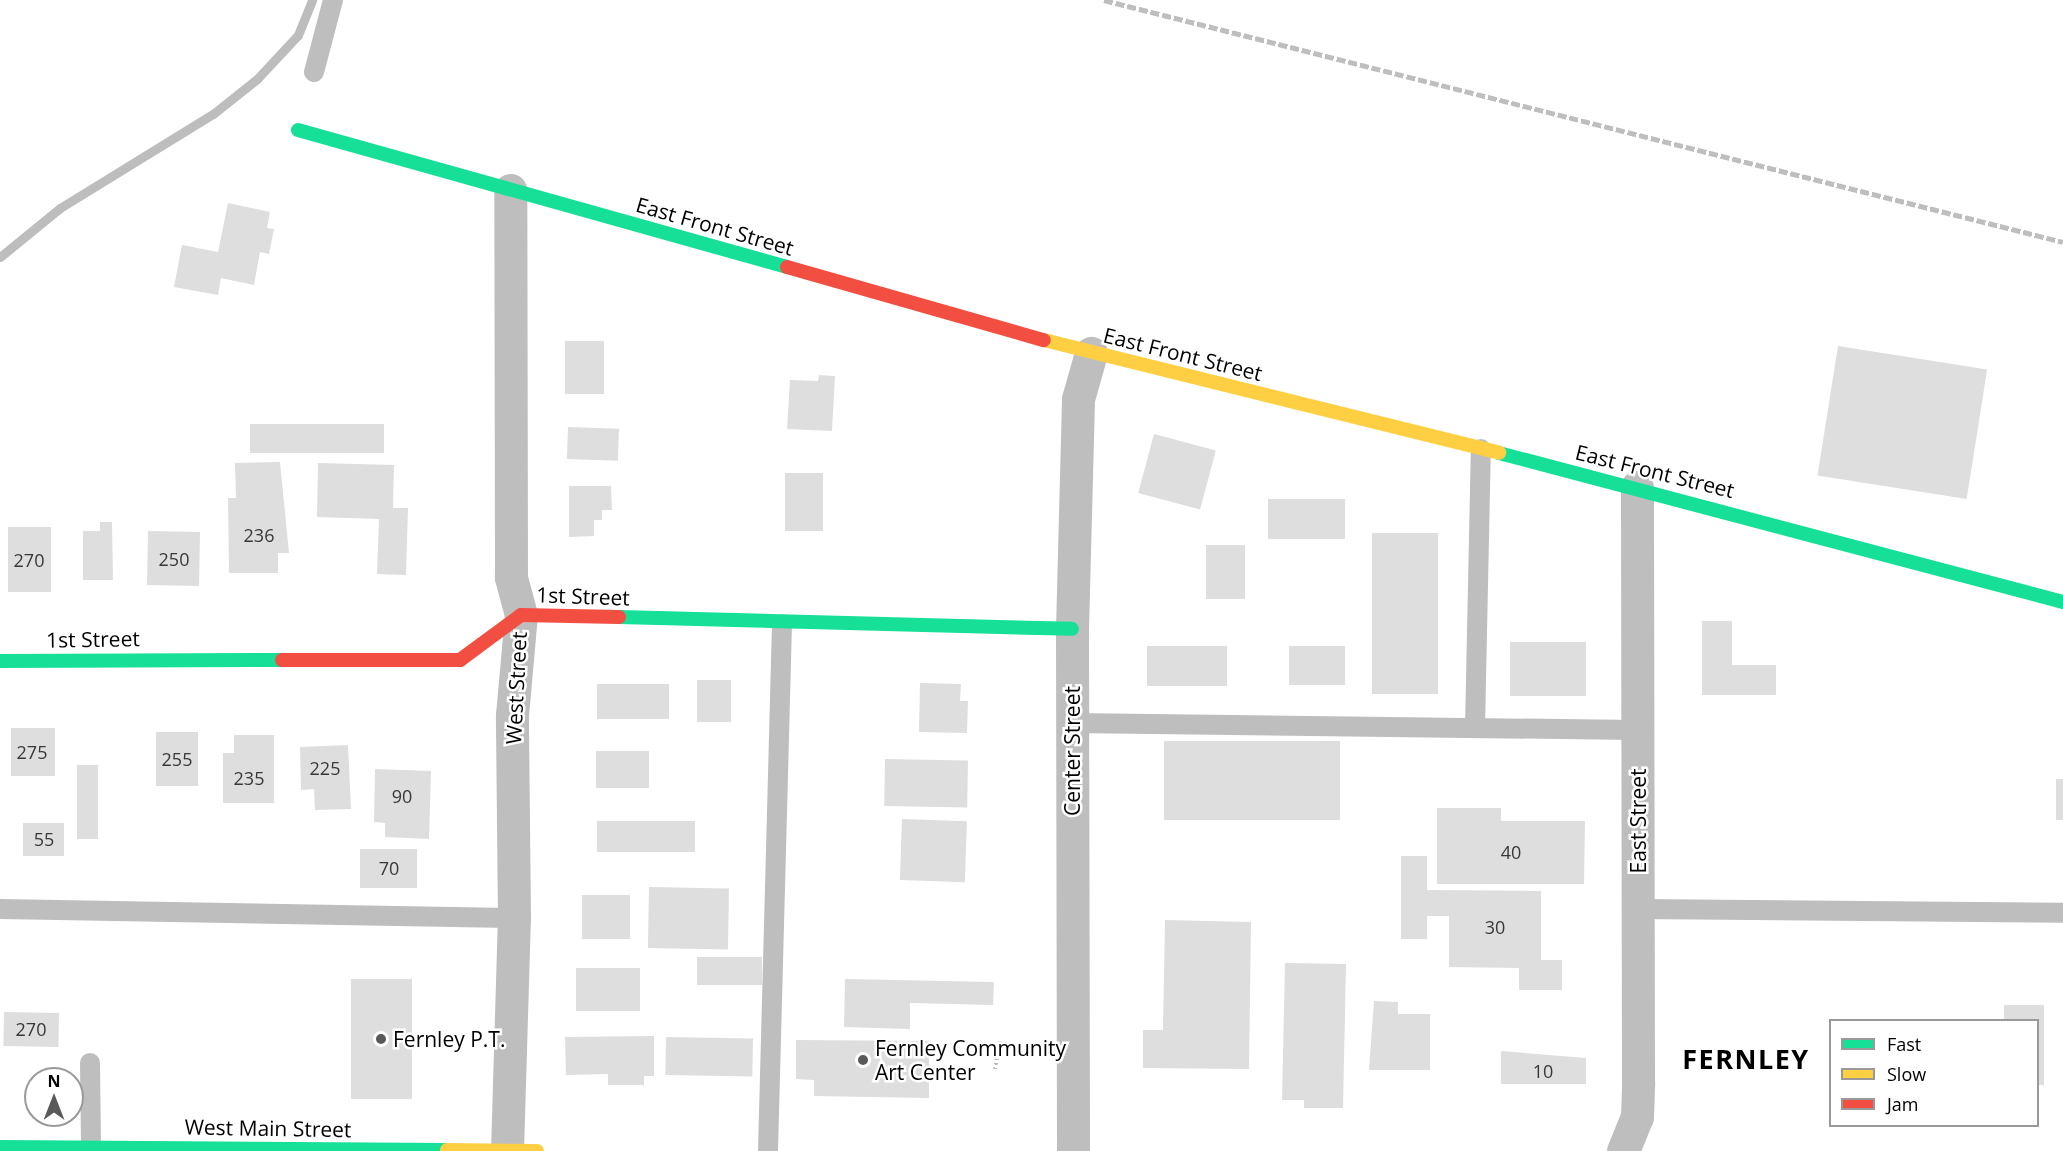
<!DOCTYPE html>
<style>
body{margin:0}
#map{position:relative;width:2063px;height:1151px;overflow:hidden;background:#fff;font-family:"Open Sans",sans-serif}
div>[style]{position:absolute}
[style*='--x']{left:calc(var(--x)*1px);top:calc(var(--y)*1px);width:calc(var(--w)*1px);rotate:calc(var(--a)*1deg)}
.stream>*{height:9px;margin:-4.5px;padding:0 4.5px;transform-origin:4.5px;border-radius:4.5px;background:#bdbdbd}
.building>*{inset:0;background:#dedede;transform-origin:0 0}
.path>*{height:4px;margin-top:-2px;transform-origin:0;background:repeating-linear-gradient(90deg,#b9b9b9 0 1.5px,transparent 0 4.5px)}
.lane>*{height:20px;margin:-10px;padding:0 10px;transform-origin:10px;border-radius:10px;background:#bebebe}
.street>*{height:33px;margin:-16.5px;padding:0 16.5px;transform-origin:16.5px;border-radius:16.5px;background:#bebebe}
.fast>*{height:14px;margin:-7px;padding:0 7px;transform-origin:7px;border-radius:7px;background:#16e098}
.slow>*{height:14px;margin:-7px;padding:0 7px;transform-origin:7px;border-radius:7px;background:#ffcf43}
.jam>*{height:14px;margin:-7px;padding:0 7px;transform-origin:7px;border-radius:7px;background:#f24e42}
.rail>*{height:4.5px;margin-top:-2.25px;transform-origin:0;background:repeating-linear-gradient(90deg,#bebebe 0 9px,transparent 0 12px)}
.dots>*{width:16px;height:16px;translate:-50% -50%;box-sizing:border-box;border:3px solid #fff;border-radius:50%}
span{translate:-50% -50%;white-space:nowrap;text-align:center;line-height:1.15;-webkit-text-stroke:5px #fff;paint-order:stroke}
.number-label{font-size:18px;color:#383838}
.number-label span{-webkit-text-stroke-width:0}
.street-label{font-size:21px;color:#000}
.poi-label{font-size:21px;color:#000}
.left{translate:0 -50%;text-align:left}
.district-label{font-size:27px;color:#000;font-weight:700;letter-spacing:1.5px}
.legend{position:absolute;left:1829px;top:1019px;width:210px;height:108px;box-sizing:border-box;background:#fff;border:2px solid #999;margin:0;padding:8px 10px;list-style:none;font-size:18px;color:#000}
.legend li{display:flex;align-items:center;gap:12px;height:30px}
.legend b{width:30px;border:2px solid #999}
.north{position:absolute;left:24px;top:1067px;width:60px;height:60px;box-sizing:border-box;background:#fff;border:2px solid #999;border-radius:50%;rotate:0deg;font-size:16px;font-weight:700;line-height:24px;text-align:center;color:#000}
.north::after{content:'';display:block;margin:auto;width:21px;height:27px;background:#595959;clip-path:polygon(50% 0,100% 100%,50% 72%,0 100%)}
</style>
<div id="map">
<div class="stream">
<div style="--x:0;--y:257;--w:77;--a:-39.2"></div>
<div style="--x:60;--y:208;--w:180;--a:-31.6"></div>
<div style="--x:213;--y:114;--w:56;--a:-38.5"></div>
<div style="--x:257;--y:79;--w:60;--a:-47"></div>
<div style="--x:298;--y:35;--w:38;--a:-68"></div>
</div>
<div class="building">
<div style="clip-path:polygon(228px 203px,270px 212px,267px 228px,274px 229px,269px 254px,260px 252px,254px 285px,221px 278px,218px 295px,174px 287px,182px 245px,218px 252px)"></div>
<div style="left:565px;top:341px;width:39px;height:53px"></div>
<div style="left:1838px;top:346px;width:151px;height:131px;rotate:9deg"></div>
<div style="clip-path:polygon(819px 375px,835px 376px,832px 431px,787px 429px,790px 380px,818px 381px)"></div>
<div style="left:250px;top:424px;width:134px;height:29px"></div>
<div style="left:568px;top:427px;width:51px;height:32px;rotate:2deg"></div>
<div style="left:1154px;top:434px;width:64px;height:61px;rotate:15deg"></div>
<div style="clip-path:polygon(280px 462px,289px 553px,278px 553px,278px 573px,229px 573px,228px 498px,236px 498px,235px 463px)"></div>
<div style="clip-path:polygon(318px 463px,394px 465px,393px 508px,408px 508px,406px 575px,377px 574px,379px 519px,317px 517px)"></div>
<div style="left:785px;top:473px;width:38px;height:58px"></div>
<div style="clip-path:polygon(569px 486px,611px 486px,612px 510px,602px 510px,602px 520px,594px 520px,594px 536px,569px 537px)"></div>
<div style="left:1268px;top:499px;width:77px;height:40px"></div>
<div style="clip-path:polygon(100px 522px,112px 522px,113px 580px,83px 580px,83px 531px,100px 531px)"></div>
<div style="left:8px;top:527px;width:43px;height:65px"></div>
<div style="left:148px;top:531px;width:52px;height:54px;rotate:1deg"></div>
<div style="left:1372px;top:533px;width:66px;height:161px"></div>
<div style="left:1206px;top:545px;width:39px;height:54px"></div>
<div style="clip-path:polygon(1702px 621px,1732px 621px,1732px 665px,1776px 665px,1776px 695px,1702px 695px)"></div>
<div style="left:1510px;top:642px;width:76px;height:54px"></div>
<div style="left:1147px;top:646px;width:80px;height:40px"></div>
<div style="left:1289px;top:646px;width:56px;height:39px"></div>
<div style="left:697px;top:680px;width:34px;height:42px"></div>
<div style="clip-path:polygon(920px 683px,961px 684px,960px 701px,968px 701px,967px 733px,919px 732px)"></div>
<div style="left:597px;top:684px;width:72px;height:35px"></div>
<div style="left:11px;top:728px;width:44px;height:48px"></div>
<div style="left:156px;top:732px;width:42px;height:54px"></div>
<div style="clip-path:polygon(234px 735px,274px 735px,274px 803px,223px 803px,223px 753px,234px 753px)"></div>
<div style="left:1164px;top:741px;width:176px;height:79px"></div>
<div style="clip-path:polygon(348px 745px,351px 809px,315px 810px,314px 789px,301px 790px,300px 747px)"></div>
<div style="left:596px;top:751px;width:53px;height:37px"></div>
<div style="left:885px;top:759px;width:83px;height:47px;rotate:1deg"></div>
<div style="left:77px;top:765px;width:21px;height:74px"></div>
<div style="clip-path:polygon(375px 769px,431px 771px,429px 839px,385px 837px,385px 823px,374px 822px)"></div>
<div style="left:2056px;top:779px;width:7px;height:41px"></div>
<div style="clip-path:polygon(1437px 808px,1501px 808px,1501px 821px,1585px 821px,1584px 884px,1437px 884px)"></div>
<div style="left:902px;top:819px;width:65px;height:61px;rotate:2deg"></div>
<div style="left:597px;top:821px;width:98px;height:31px"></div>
<div style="left:23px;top:823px;width:41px;height:33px"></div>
<div style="left:360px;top:849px;width:57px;height:39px"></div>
<div style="clip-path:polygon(1401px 856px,1427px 856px,1427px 890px,1541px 891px,1541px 960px,1562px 960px,1562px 990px,1519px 990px,1519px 968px,1449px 967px,1449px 916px,1427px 916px,1427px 939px,1401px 939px)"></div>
<div style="left:649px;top:887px;width:80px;height:61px;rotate:1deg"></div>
<div style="left:582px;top:895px;width:48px;height:44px"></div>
<div style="clip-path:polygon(1165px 920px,1251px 922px,1249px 1069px,1143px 1068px,1143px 1030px,1163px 1030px)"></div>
<div style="left:697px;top:957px;width:65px;height:28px"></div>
<div style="clip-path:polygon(1285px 963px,1346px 964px,1343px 1108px,1304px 1108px,1304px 1100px,1282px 1100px)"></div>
<div style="left:576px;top:968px;width:64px;height:43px"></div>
<div style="left:351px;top:979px;width:61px;height:120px"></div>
<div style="clip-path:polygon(845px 979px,994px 982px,993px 1005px,910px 1003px,910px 1029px,844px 1027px)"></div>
<div style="clip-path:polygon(1374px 1001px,1398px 1002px,1398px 1014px,1430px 1014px,1430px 1070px,1369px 1070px)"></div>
<div style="clip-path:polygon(2004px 1005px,2044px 1005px,2044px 1085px,2038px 1085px,2038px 1020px,2004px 1020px)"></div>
<div style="left:4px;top:1012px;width:55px;height:34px;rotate:1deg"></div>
<div style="clip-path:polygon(654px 1036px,654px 1076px,644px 1076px,644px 1085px,608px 1085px,608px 1074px,566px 1075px,565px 1037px)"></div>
<div style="left:666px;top:1037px;width:87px;height:38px;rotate:1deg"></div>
<div style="clip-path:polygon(796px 1040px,929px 1041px,929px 1098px,814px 1096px,814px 1080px,796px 1079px)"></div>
<div style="clip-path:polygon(1501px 1051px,1586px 1058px,1586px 1084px,1501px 1084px)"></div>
</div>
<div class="path">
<div style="--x:995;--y:1069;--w:29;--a:-80"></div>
</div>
<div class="lane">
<div style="--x:314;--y:72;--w:74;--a:-75.2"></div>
<div style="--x:1071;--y:723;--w:566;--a:0.71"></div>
<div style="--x:1475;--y:728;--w:279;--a:-88.8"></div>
<div style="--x:0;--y:909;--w:514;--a:1"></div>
<div style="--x:1638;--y:909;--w:425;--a:0.5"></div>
<div style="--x:90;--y:1063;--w:84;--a:89.3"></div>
<div style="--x:768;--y:1151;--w:527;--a:-88.48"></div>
</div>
<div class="street">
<div style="--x:507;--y:1151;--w:233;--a:-88.3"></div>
<div style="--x:514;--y:918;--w:203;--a:-90.6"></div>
<div style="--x:512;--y:715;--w:100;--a:-84.9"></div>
<div style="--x:521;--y:615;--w:39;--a:-105"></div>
<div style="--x:511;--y:577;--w:387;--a:-90.1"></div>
<div style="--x:1073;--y:1151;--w:522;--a:-90.11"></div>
<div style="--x:1072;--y:629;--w:230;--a:-88.5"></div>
<div style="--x:1078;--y:399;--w:48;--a:-74.2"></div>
<div style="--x:1623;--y:1151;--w:37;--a:-68"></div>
<div style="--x:1637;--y:1117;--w:35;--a:-88"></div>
<div style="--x:1638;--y:1082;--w:595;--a:-90.1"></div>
</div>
<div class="fast">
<div style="--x:298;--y:130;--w:508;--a:15.65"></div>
<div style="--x:1499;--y:453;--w:583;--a:14.8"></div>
<div style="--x:619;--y:617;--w:453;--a:1.5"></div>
<div style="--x:0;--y:661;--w:282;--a:-0.2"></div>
<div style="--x:0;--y:1147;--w:447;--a:0.4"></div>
</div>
<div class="slow">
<div style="--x:1044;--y:340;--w:469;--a:13.9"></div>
<div style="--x:447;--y:1150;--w:90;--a:0.6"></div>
</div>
<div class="jam">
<div style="--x:787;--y:267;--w:267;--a:15.9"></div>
<div style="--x:282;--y:660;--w:178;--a:0"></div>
<div style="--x:460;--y:660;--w:76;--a:-36.4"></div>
<div style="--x:521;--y:615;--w:98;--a:1.2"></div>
</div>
<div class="rail">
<div style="--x:1104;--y:0;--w:989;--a:14.16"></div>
</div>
<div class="dots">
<div style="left:381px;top:1039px;background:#595959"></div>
<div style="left:863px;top:1060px;background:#595959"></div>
</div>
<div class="number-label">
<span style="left:259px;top:535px">236</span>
<span style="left:174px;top:559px">250</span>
<span style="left:29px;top:560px">270</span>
<span style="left:32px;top:752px">275</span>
<span style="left:177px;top:759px">255</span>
<span style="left:325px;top:768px">225</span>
<span style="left:249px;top:778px">235</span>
<span style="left:402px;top:796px">90</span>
<span style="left:44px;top:839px">55</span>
<span style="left:1511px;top:852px">40</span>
<span style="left:389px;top:868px">70</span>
<span style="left:1495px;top:927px">30</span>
<span style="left:31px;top:1029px">270</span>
<span style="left:1543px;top:1071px">10</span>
</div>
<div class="street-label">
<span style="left:715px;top:226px;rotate:16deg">East Front Street</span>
<span style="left:1183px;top:354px;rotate:14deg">East Front Street</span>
<span style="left:1655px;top:471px;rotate:14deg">East Front Street</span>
<span style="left:583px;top:596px;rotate:2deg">1st Street</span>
<span style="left:93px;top:639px;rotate:-1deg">1st Street</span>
<span style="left:516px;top:688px;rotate:-87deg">West Street</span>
<span style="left:1072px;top:751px;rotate:-90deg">Center Street</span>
<span style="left:1638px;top:821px;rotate:-90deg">East Street</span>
<span style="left:268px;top:1128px;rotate:1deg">West Main Street</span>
</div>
<div class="poi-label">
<span class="left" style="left:393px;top:1039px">Fernley P.T.</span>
<span class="left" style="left:875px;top:1060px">Fernley Community<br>Art Center</span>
</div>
<div class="district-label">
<span style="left:1746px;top:1059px">FERNLEY</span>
</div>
<ul class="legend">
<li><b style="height:8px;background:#16e098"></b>Fast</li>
<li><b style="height:8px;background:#ffcf43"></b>Slow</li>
<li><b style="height:8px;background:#f24e42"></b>Jam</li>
</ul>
<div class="north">N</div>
</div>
